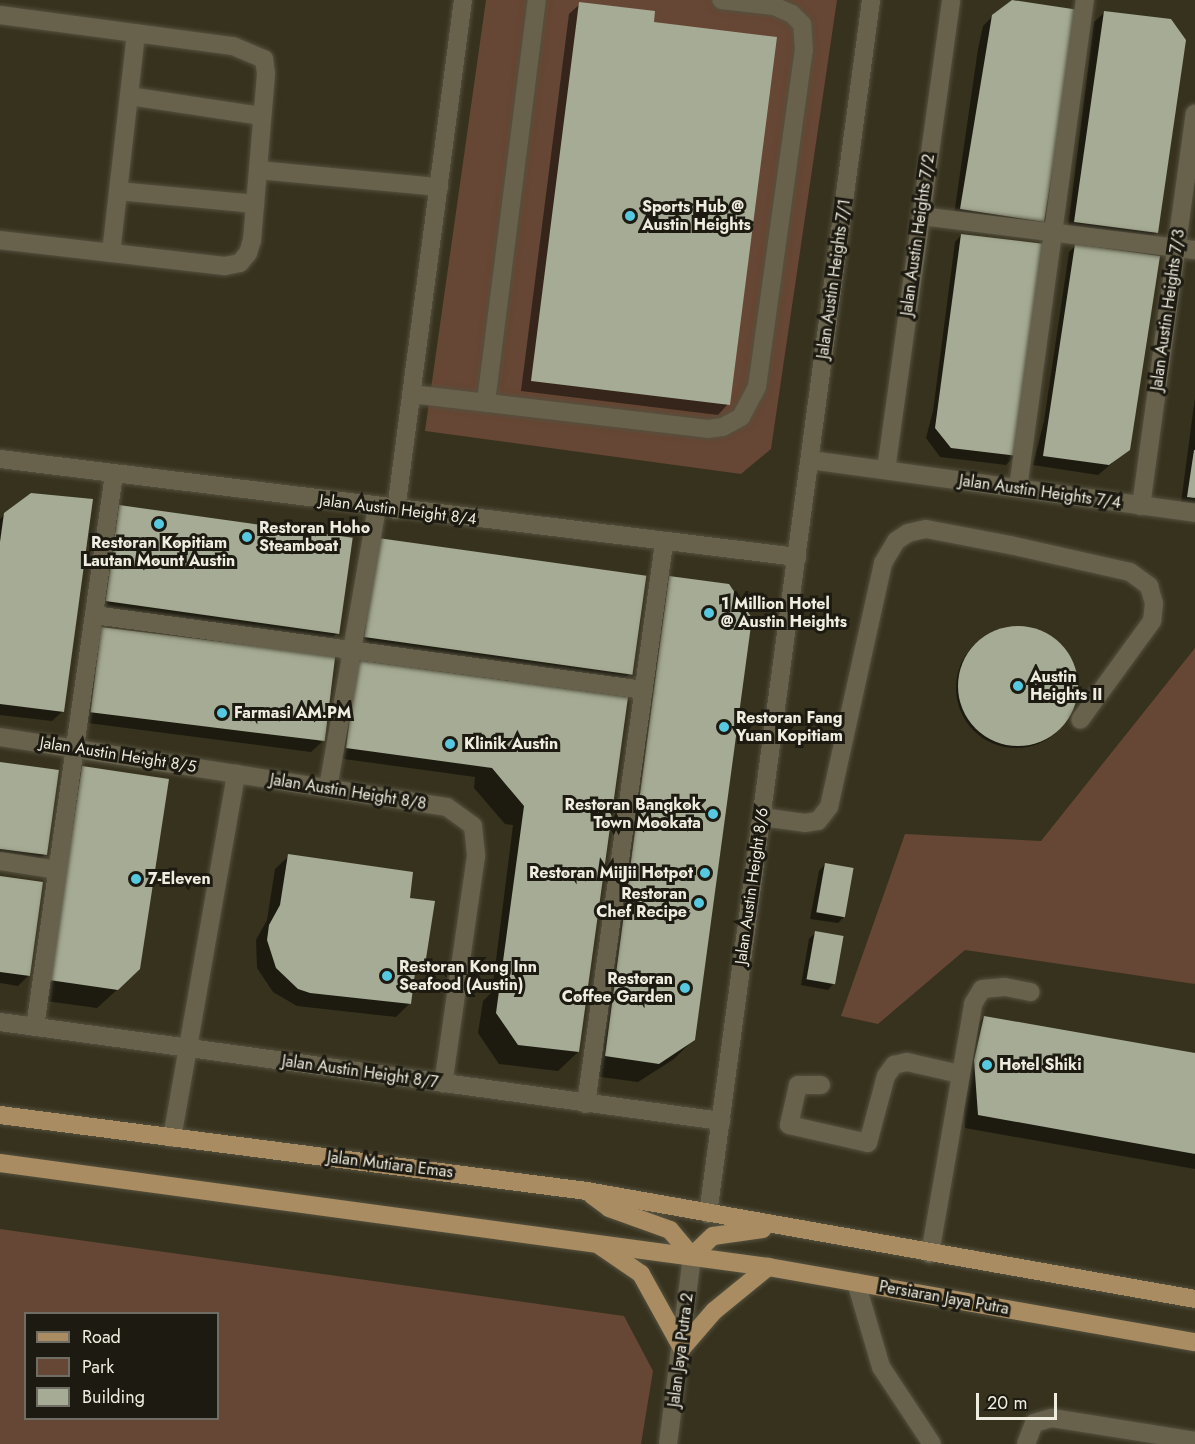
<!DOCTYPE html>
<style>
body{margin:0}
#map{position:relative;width:1195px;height:1444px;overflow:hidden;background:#37321e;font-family:Jost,sans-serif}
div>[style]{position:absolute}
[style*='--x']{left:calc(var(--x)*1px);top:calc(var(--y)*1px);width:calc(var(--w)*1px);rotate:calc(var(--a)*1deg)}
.green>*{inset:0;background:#664634}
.shadow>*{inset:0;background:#0007}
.round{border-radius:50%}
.building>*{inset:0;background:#a5ab94;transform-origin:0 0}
.roads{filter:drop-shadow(0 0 2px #54513f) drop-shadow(0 0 2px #54513f)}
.minor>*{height:18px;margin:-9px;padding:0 9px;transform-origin:9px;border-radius:9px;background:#68624d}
.major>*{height:18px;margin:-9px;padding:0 9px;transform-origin:9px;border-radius:9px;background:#a98c61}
.dots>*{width:16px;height:16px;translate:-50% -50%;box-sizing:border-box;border:3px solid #1c1a11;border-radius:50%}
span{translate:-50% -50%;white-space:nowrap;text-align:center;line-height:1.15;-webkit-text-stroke:6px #1c1a11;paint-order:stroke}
.poi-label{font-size:16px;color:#efece0;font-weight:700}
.left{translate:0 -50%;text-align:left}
.right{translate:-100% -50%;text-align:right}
.street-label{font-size:16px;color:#efece0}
.legend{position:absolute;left:24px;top:1312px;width:195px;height:108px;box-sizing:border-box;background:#1c1a11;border:2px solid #706e64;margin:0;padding:8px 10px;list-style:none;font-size:18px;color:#efece0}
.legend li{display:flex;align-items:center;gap:12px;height:30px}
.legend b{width:30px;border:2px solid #706e64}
.scale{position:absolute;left:976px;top:1393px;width:81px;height:27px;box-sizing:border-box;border:3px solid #efece0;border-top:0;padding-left:8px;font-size:18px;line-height:21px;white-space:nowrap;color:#efece0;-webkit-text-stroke:4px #1c1a11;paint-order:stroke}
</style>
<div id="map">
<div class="green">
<div style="clip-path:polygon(486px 0,837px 0,771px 449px,741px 474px,425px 431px)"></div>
<div style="clip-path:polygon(1195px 648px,1195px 984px,965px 950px,878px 1024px,841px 1016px,905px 834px,1041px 841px)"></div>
<div style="clip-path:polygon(evenodd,0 1229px,624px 1316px,653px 1371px,641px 1444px,0 1444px,0 1229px,26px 1314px,218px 1314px,218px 1418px,26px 1418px,26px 1314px)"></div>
</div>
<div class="shadow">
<div style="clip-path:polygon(580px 4px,653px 23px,728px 404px,718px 415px,521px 391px,569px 14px)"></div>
<div style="clip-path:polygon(1105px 12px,1157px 232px,1150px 239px,1068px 228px,1094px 22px)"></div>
<div style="clip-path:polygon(993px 16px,1042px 221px,1036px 228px,954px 215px,978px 49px,983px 26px)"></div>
<div style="clip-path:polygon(961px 235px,1016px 455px,1006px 465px,940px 457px,926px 438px,933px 411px,955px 242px)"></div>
<div style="clip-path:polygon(1076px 245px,1128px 450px,1098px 475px,1033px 465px,1044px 421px,1069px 252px)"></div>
<div style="clip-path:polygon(1195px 397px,1195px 505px,1181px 503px)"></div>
<div style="clip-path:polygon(119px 507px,339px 631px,329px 641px,96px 610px,109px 517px)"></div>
<div style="clip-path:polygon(5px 514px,63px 711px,52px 721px,0 715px,0 519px)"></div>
<div style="clip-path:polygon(368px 550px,630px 673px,620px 683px,355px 647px)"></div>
<div style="clip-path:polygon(669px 578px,694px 1039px,674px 1059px,638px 1082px,586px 1075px,650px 597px)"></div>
<div class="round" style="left:956px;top:628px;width:120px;height:120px"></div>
<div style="clip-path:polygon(92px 639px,322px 742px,311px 752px,80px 722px)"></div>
<div style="clip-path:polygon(347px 672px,626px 698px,578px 1052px,558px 1071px,499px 1064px,478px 1033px,483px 1001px,492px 992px,513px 825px,505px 824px,474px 788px,475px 777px,337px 758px)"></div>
<div style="clip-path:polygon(0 763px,45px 854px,35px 864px,0 860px)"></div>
<div style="clip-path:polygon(82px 768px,119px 988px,97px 1008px,31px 999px,72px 778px)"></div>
<div style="clip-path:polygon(289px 856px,408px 899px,424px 964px,414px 975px,410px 1003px,396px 1017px,297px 1006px,273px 992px,257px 968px,256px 940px,267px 920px,275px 869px)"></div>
<div style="clip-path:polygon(825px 864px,853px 869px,844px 917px,838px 923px,810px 919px,819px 871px)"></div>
<div style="clip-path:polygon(0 877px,29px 975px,18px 986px,0 983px)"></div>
<div style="clip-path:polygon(816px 932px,834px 983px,828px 990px,801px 985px,809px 939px)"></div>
<div style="clip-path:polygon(984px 1017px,1195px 1055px,1195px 1169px,965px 1128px,962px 1074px,971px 1031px)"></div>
</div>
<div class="building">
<div style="clip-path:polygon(1012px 0,1079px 10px,1044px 222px,960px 209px,992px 15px)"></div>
<div style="clip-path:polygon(579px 2px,655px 11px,654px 22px,777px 37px,730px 405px,531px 381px)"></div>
<div style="clip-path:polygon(1104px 11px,1171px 19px,1186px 40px,1158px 233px,1074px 222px)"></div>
<div style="clip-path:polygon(961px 234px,1045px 244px,1018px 456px,951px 448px,935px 428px)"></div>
<div style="clip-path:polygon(1075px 244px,1160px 256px,1130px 450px,1109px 465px,1043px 456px)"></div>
<div style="clip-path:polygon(1194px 450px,1195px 450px,1195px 498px,1187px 497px)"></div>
<div style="clip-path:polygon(31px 493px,93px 499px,64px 712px,0 704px,0 542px,4px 513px)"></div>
<div style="left:119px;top:505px;width:236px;height:97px;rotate:8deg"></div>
<div style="left:378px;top:538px;width:271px;height:100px;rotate:8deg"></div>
<div style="clip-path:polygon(669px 576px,729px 584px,752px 618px,695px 1040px,659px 1064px,605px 1056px)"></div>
<div class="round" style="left:958px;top:626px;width:120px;height:120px"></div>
<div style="left:101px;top:627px;width:236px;height:86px;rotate:7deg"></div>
<div style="clip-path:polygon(357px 660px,628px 697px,579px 1052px,518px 1045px,496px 1013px,524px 806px,492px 768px,346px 748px)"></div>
<div style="clip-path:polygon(0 762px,59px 770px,47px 855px,0 849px)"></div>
<div style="clip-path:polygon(82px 766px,169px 779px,140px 969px,118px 990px,49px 980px)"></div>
<div style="clip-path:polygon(288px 854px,413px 872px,410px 898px,435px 901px,425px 965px,416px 965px,411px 1004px,310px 993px,298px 989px,276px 968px,267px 940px,269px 925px,280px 905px)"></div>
<div style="left:825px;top:863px;width:29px;height:50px;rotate:10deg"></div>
<div style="clip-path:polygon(0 876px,43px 882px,30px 976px,0 972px)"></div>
<div style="left:815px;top:931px;width:29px;height:49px;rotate:10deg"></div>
<div style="clip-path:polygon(984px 1016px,1195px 1053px,1195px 1154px,978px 1115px,974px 1060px)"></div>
</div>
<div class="roads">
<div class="minor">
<div style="--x:0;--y:15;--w:235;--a:7.6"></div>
<div style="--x:233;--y:46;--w:34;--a:23"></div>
<div style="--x:264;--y:59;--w:15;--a:82"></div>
<div style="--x:266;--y:74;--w:167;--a:94.8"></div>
<div style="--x:252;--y:240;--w:14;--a:107"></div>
<div style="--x:248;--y:253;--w:13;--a:129"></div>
<div style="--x:240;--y:263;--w:16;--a:169"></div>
<div style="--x:224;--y:266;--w:226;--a:-173.4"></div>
<div style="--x:129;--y:96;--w:134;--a:8.6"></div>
<div style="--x:258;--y:170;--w:182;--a:5.4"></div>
<div style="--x:118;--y:191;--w:138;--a:5.4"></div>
<div style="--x:921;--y:216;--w:276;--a:7.1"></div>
<div style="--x:111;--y:253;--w:221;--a:-83.5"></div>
<div style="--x:411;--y:394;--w:299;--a:6.7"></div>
<div style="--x:708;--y:429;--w:15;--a:-8"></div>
<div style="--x:723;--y:427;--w:21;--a:-29"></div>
<div style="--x:741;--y:417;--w:34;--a:-62"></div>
<div style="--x:757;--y:387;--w:340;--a:-82.1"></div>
<div style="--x:804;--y:50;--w:26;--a:-94"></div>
<div style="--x:802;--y:24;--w:14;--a:-135"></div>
<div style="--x:792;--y:14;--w:20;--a:-156"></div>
<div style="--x:774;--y:6;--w:53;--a:-173.5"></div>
<div style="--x:486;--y:402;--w:405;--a:-82.8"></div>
<div style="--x:0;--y:459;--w:803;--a:7.01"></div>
<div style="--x:810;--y:460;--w:389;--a:7.8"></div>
<div style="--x:886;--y:470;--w:474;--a:-82.1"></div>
<div style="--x:1018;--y:488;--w:493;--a:-82.2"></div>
<div style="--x:1141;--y:506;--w:396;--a:-82.2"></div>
<div style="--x:396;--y:510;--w:514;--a:-82.52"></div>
<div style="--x:94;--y:615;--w:555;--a:7.77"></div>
<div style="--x:0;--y:737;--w:452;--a:8.9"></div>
<div style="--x:447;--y:807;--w:32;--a:36"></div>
<div style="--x:473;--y:826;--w:30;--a:84"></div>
<div style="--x:476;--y:856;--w:230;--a:98.2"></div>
<div style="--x:328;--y:788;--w:284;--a:-80.1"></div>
<div style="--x:762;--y:817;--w:43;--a:7.9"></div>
<div style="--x:805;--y:823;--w:13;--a:-9"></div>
<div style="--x:818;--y:821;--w:18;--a:-52"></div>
<div style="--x:829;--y:807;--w:250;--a:-77.5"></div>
<div style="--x:883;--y:563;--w:26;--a:-59"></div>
<div style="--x:896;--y:541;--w:14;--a:-34"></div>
<div style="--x:908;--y:533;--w:18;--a:-13"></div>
<div style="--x:926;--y:529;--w:86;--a:10.8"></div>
<div style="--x:1010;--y:545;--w:123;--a:12.7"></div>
<div style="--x:1130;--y:572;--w:24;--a:36"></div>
<div style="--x:1149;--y:586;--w:18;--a:74"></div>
<div style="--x:1154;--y:603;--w:18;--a:96"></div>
<div style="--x:1152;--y:621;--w:122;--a:126"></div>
<div style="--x:0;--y:861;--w:58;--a:9"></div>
<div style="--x:0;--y:1022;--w:728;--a:7.82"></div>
<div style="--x:35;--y:1027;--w:559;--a:-81.87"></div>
<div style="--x:821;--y:1085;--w:23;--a:180"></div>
<div style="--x:798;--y:1085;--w:41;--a:102.7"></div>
<div style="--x:789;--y:1125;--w:81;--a:12.8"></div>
<div style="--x:868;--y:1143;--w:69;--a:-75"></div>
<div style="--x:886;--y:1076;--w:14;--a:-54"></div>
<div style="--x:894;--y:1065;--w:13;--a:-13"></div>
<div style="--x:907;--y:1062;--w:54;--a:12.8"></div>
<div style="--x:586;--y:1104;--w:566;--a:-82.08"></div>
<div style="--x:172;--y:1138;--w:370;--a:-80"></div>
<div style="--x:708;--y:1214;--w:1225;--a:-82.35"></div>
<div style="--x:930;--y:1254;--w:254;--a:-80.2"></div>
<div style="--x:973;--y:1004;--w:17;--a:-59"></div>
<div style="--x:982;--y:989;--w:23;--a:-5"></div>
<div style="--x:1005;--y:987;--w:26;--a:11"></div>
<div style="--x:856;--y:1282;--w:89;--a:73.6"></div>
<div style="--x:881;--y:1367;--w:92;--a:56.5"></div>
<div style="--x:668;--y:1444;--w:190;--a:-82.7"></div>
<div style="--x:1026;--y:1444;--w:22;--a:-69"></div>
<div style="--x:1034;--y:1423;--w:19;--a:-16"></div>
<div style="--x:1052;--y:1418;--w:145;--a:9.1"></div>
</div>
<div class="major">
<div style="--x:0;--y:1115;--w:592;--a:7.38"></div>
<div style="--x:587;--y:1191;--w:618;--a:10.07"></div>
<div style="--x:0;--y:1163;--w:775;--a:7.71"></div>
<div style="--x:768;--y:1267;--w:434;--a:10"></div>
<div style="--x:592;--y:1195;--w:21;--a:37"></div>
<div style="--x:609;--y:1208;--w:65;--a:19.8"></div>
<div style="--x:670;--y:1230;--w:34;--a:50"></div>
<div style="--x:599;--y:1245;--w:51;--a:34.6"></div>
<div style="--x:641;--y:1274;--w:85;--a:61"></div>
<div style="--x:682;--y:1348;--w:49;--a:-49.1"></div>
<div style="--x:714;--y:1311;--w:70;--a:-39.2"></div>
<div style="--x:692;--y:1256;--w:29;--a:-44"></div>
<div style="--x:713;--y:1236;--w:50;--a:-8"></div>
</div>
</div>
<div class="dots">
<div style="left:630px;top:216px;background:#56c9e1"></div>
<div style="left:159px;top:524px;background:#56c9e1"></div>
<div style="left:247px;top:537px;background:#56c9e1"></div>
<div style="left:709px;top:613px;background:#56c9e1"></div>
<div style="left:1018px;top:686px;background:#56c9e1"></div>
<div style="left:222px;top:713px;background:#56c9e1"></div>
<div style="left:724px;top:727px;background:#56c9e1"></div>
<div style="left:450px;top:744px;background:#56c9e1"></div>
<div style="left:713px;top:814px;background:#56c9e1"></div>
<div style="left:705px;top:873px;background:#56c9e1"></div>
<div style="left:136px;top:879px;background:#56c9e1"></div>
<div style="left:699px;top:903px;background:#56c9e1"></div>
<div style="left:387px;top:976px;background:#56c9e1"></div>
<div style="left:685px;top:988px;background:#56c9e1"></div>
<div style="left:987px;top:1065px;background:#56c9e1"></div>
</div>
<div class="poi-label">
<span class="left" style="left:642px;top:216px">Sports Hub @<br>Austin Heights</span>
<span class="left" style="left:259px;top:537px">Restoran Hoho<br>Steamboat</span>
<span style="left:159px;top:552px">Restoran Kopitiam<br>Lautan Mount Austin</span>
<span class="left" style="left:721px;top:613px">1 Million Hotel<br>@ Austin Heights</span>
<span class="left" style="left:1030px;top:686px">Austin<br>Heights II</span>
<span class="left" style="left:234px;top:713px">Farmasi AM.PM</span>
<span class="left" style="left:736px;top:727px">Restoran Fang<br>Yuan Kopitiam</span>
<span class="left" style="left:464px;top:744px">Klinik Austin</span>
<span class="right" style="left:701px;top:814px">Restoran Bangkok<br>Town Mookata</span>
<span class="right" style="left:693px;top:873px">Restoran MiiJii Hotpot</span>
<span class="left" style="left:148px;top:879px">7-Eleven</span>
<span class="right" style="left:687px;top:903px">Restoran<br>Chef Recipe</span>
<span class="left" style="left:399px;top:976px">Restoran Kong Inn<br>Seafood (Austin)</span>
<span class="right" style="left:673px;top:988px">Restoran<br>Coffee Garden</span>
<span class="left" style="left:999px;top:1065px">Hotel Shiki</span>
</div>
<div class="street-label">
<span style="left:918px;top:235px;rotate:-82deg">Jalan Austin Heights 7/2</span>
<span style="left:834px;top:279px;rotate:-82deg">Jalan Austin Heights 7/1</span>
<span style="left:1168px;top:310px;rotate:-82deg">Jalan Austin Heights 7/3</span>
<span style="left:1040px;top:492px;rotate:8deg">Jalan Austin Heights 7/4</span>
<span style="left:398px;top:510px;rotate:7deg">Jalan Austin Height 8/4</span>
<span style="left:118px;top:755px;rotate:9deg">Jalan Austin Height 8/5</span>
<span style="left:348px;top:792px;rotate:9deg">Jalan Austin Height 8/8</span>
<span style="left:752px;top:886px;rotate:-82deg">Jalan Austin Height 8/6</span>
<span style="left:360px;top:1072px;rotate:8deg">Jalan Austin Height 8/7</span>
<span style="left:390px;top:1165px;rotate:7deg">Jalan Mutiara Emas</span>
<span style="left:944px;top:1298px;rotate:10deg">Persiaran Jaya Putra</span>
<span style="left:681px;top:1350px;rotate:-83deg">Jalan Jaya Putra 2</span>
</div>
<ul class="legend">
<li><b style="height:8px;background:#a98c61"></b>Road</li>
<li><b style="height:16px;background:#664634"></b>Park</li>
<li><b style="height:16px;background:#a5ab94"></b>Building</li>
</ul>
<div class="scale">20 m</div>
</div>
